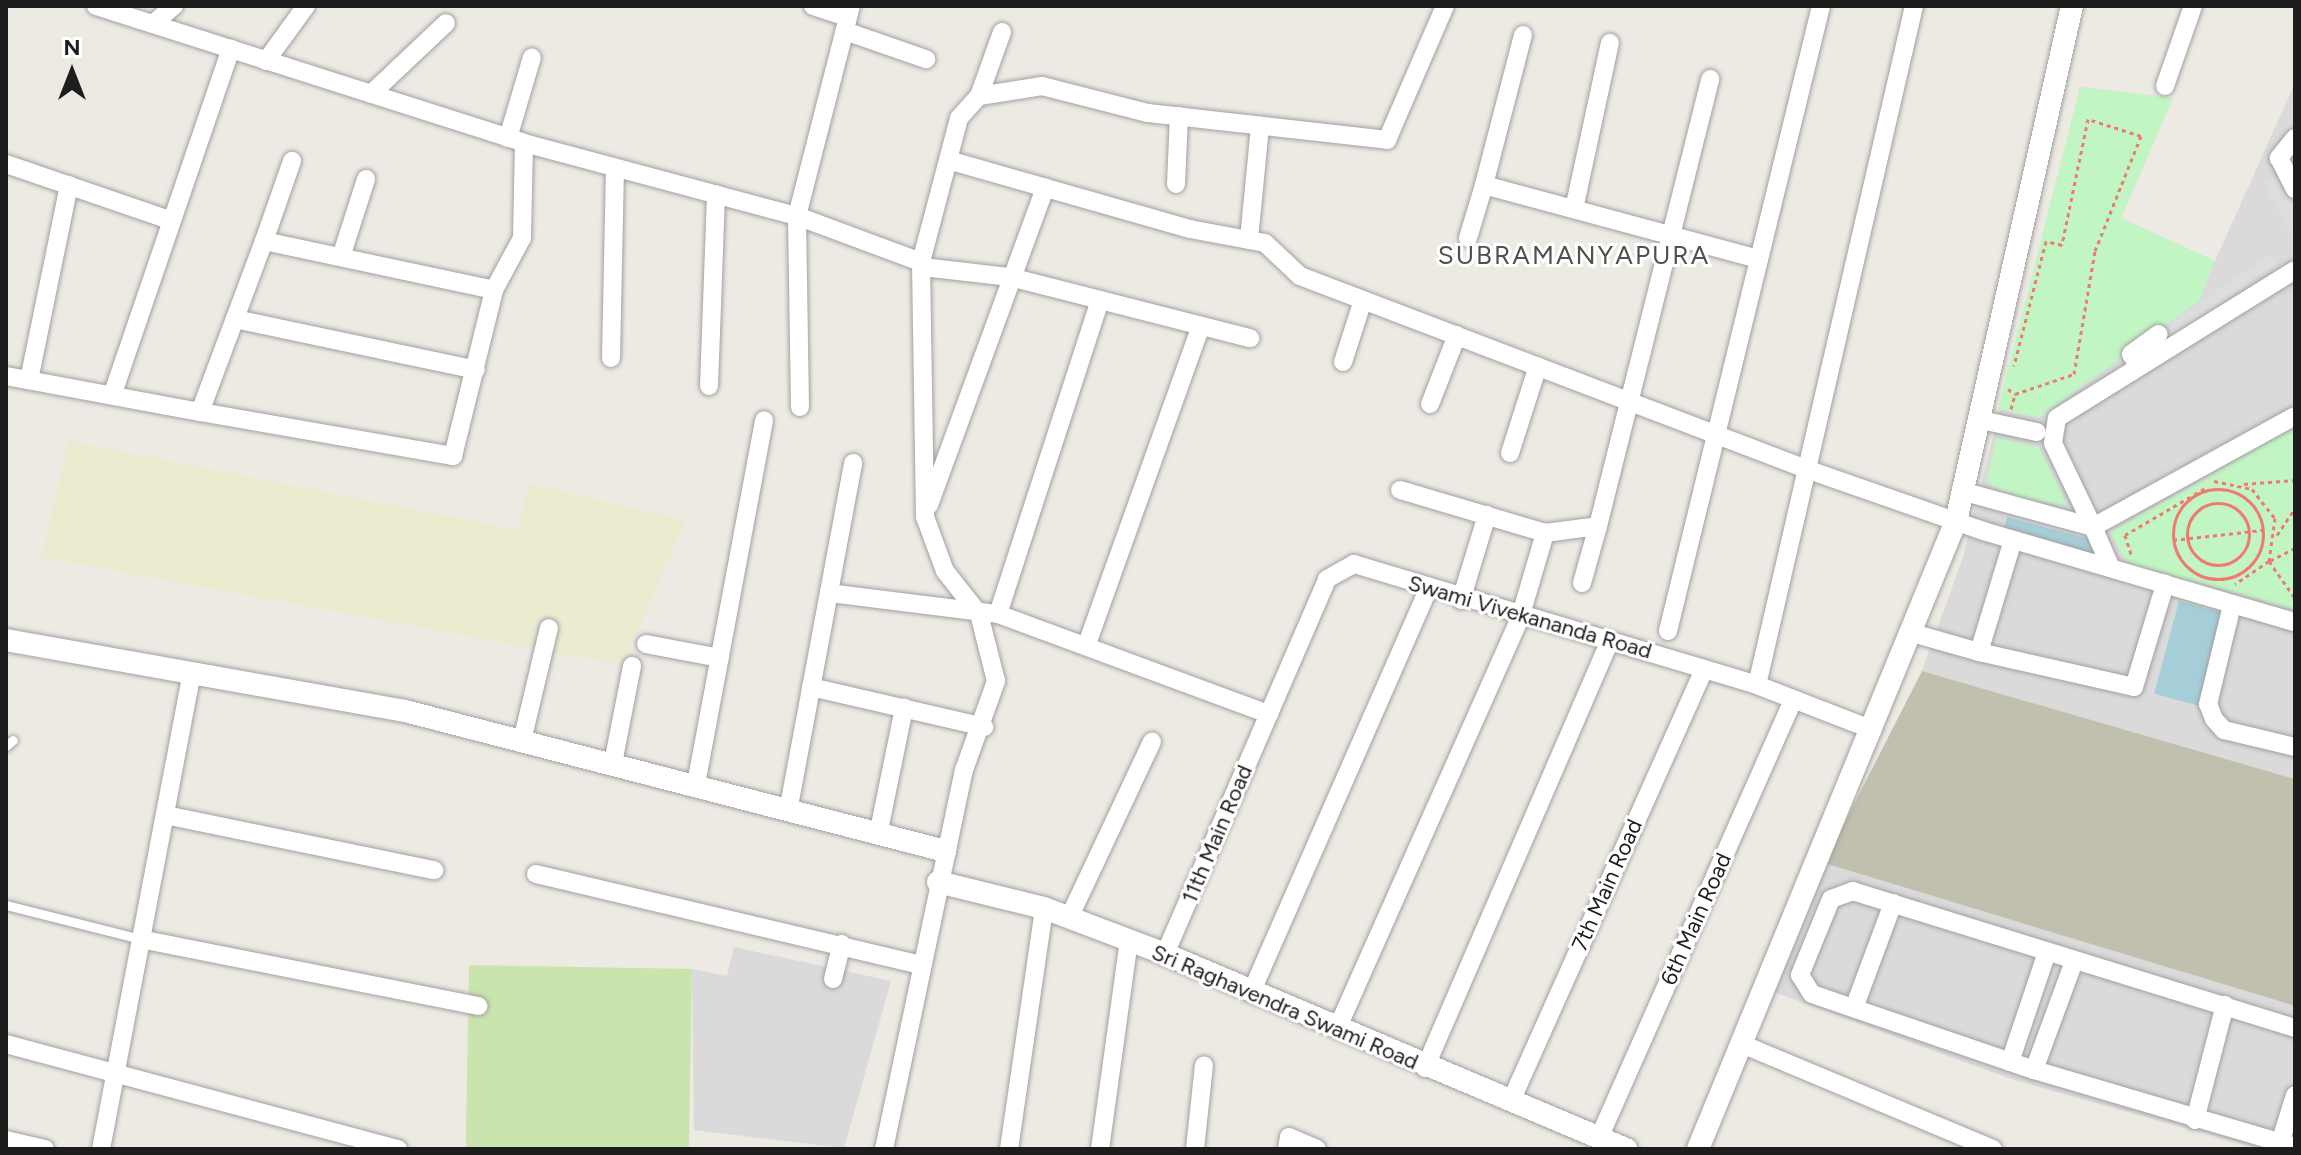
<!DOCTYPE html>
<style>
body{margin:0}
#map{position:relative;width:2301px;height:1155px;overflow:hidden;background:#ede9e3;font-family:Figtree,sans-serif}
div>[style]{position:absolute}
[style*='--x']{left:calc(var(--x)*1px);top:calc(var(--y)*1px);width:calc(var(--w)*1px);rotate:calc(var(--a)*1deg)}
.residential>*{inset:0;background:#dbdada}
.construction>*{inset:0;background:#c1c0af}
.farmland>*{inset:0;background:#eaebcf}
.grass>*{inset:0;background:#c9e4ac;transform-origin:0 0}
.park>*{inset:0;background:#c2f5c4}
.parking>*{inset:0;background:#ddd;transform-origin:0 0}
.water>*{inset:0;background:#a6ced8;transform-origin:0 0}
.path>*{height:3px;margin-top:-1.5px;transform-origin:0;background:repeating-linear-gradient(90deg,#f07a71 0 4px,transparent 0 8px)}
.path>.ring{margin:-1.5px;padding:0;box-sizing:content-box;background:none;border:3px solid #f07a71;border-radius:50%}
.roads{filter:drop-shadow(0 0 2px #a1a1a1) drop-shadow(0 0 2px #a1a1a1)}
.service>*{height:9px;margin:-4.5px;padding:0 4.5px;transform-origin:4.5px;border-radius:4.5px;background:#fff}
.minor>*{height:18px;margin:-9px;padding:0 9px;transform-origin:9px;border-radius:9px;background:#fff}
.tertiary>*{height:22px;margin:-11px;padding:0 11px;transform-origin:11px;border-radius:11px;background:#fff}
span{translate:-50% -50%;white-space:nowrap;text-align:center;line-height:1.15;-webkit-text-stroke:6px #fff;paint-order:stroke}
.street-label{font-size:22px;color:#1d1d1d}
.quarter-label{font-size:26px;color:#505050;letter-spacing:2px}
.frame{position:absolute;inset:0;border:8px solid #1d1d1d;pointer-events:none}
.north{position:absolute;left:32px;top:32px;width:80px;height:80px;-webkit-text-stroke:6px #fff;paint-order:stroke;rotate:0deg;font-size:22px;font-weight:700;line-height:32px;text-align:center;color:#1d1d1d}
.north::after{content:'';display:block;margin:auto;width:28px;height:36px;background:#1d1d1d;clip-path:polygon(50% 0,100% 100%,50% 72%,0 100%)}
</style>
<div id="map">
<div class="residential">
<div style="clip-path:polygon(2295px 83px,2295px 779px,1922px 671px,1963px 557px,2080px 87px,2173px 98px,2121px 218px,2215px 261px)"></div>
<div style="clip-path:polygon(1824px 863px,2295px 1006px,2295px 1149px,2260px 1149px,2011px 1079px,1771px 991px)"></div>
<div style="clip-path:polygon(734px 947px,891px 981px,844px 1148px,694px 1130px,692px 969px,727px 976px)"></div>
</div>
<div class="construction">
<div style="clip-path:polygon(1922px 671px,2295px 779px,2295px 1006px,1824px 863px)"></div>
</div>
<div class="farmland">
<div style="clip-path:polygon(69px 441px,518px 530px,528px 484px,685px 520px,623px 665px,41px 557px)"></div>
</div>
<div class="grass">
<div style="left:469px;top:965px;width:223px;height:183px;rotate:1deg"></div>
</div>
<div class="park">
<div style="clip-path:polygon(2080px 87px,2173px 98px,2121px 218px,2215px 261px,2200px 300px,2039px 418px,1998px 409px)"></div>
<div style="clip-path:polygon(2295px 427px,2295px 609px,2128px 564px,2110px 532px)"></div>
<div style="clip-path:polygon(1996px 438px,2039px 447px,2068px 506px,2006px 494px,1987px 482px)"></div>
</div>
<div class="parking">
<div style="clip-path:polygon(2277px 176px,2295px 209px,2294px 241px,2263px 183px)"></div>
<div style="left:2270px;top:254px;width:12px;height:136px;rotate:55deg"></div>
</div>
<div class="water">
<div style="left:2007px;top:517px;width:93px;height:15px;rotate:15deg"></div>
<div style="left:2179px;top:601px;width:49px;height:96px;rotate:15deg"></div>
</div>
<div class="path">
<div style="--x:2008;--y:389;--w:9;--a:36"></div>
<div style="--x:2011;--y:409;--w:16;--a:-75"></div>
<div style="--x:2015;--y:394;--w:62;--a:-18.7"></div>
<div style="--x:2074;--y:374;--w:125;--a:-80.3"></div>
<div style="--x:2095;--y:251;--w:124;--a:-68.2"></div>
<div style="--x:2141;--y:136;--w:56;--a:-162.2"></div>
<div style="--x:2088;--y:119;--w:129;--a:101.7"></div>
<div style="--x:2062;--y:245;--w:16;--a:-166"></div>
<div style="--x:2046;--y:241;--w:129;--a:104.4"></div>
<div style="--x:2214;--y:481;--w:39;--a:12"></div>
<div style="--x:2252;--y:489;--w:37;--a:52"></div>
<div style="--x:2275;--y:518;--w:43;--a:97.9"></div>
<div style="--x:2269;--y:561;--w:41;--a:145.9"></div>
<div style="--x:2244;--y:484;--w:51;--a:-4.5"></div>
<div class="ring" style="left:2173px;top:489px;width:87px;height:87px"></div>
<div class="ring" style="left:2187px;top:503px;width:59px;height:59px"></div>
<div style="--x:2277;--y:535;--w:32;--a:-56"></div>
<div style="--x:2173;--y:540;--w:90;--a:-6.4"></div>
<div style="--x:2295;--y:548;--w:29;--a:153"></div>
<div style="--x:2269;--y:561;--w:45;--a:54.9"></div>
<div style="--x:2131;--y:554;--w:20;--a:-108"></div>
<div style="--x:2125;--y:535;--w:93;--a:-30.4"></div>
</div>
<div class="roads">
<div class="service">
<div style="--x:6;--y:746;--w:9;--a:-41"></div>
<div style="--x:6;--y:905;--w:138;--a:14.2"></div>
</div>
<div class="minor">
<div style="--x:96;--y:6;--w:449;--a:17.7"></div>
<div style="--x:524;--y:143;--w:283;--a:15"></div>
<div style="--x:797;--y:216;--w:132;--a:20.4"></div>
<div style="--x:813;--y:6;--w:36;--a:18"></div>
<div style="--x:153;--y:24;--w:28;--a:-41"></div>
<div style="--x:845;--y:31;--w:86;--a:19.1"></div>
<div style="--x:1523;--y:35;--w:155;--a:104.6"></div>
<div style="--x:1484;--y:185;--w:285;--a:15.1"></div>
<div style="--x:266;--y:61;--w:68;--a:-54"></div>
<div style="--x:2165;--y:86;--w:85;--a:-70.7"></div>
<div style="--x:371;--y:94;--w:103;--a:-43.4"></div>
<div style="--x:979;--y:96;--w:68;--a:-70.2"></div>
<div style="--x:508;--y:138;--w:84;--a:-73.5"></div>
<div style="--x:2295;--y:138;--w:26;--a:129"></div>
<div style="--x:2279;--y:158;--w:35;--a:63"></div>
<div style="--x:948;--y:160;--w:252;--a:15.9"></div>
<div style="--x:1190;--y:229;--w:76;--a:10.6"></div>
<div style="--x:1265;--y:243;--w:48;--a:43.3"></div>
<div style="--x:1300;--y:276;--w:542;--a:20.88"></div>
<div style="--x:1806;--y:469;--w:188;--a:19.3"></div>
<div style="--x:1983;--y:531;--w:325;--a:16.3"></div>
<div style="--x:6;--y:164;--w:173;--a:18.9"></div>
<div style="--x:1176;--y:184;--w:68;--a:-87.5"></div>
<div style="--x:1574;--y:209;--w:170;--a:-77.8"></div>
<div style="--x:1468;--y:238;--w:55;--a:-73.2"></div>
<div style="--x:1249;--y:239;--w:114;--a:-84.4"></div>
<div style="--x:264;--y:241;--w:85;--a:-70.7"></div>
<div style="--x:341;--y:257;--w:82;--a:-72.2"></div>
<div style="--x:923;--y:267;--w:88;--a:6.6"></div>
<div style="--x:1010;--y:277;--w:248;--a:14.3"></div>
<div style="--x:235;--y:319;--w:246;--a:11.9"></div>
<div style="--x:611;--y:358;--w:190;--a:-88.8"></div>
<div style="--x:1343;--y:362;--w:65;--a:-72.1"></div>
<div style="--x:2139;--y:366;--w:14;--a:-124"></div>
<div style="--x:2131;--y:354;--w:34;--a:-36"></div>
<div style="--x:6;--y:376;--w:197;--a:10.5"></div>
<div style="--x:200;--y:412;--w:183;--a:-69.5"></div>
<div style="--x:264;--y:241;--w:235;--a:12"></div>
<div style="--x:494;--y:290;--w:59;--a:-61.7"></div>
<div style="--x:522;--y:238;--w:95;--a:-88.8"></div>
<div style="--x:29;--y:380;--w:199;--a:-78.4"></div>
<div style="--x:709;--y:386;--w:192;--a:-87.9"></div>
<div style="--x:113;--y:393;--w:364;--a:-71.1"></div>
<div style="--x:1430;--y:404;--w:74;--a:-68.6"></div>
<div style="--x:800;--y:407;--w:191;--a:-90.9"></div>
<div style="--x:797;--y:216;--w:217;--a:-75.6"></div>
<div style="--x:200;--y:412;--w:257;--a:9.9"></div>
<div style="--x:453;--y:456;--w:171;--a:-76.1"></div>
<div style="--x:1981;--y:420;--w:57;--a:12.1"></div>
<div style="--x:1510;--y:453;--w:91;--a:-72.2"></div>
<div style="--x:1400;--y:490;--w:151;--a:16.5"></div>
<div style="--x:1965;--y:492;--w:133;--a:15.3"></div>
<div style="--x:2093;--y:527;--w:93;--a:-115.5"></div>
<div style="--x:2053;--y:443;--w:25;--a:-81"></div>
<div style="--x:2057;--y:418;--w:280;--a:-31.9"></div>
<div style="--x:929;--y:505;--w:338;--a:-69.9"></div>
<div style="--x:2013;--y:540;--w:117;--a:106.9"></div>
<div style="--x:1979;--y:652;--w:159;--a:12.7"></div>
<div style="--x:2134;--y:687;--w:108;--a:-73.2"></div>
<div style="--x:2111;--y:568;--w:45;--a:-113.7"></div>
<div style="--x:2093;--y:527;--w:230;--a:-28.8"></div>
<div style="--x:1582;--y:583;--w:59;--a:-74.3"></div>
<div style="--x:829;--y:593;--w:170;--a:7.1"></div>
<div style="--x:998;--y:614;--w:289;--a:20.3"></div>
<div style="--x:1461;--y:600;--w:89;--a:-73"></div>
<div style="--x:2232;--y:605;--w:102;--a:103.6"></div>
<div style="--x:2208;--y:704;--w:16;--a:68"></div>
<div style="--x:2214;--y:719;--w:15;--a:48"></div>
<div style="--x:2224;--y:730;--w:73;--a:13.5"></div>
<div style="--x:998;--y:614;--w:330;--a:-72"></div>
<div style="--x:1668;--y:631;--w:643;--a:-76.24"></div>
<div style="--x:1916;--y:634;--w:66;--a:15.9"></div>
<div style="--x:646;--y:644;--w:75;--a:10.7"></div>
<div style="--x:1087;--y:644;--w:338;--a:-70.3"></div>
<div style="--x:1757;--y:685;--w:697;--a:-76.98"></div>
<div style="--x:811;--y:687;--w:178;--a:13"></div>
<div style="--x:522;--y:741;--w:116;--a:-76.6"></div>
<div style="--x:613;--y:763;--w:99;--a:-78.9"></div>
<div style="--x:696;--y:784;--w:370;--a:-79.4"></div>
<div style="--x:789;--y:806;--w:349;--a:-79.4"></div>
<div style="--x:165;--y:815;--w:275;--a:11.6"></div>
<div style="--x:879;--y:830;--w:125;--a:-78.4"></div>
<div style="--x:536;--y:874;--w:395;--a:13.3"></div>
<div style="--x:1069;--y:918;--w:195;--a:-64.8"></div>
<div style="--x:140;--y:939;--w:345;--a:11.2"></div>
<div style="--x:1165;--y:954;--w:408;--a:-66.6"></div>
<div style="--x:1327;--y:579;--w:31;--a:-29"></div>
<div style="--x:1354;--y:564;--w:421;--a:16.7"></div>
<div style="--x:1757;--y:685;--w:124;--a:21.2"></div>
<div style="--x:833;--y:979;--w:36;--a:-76"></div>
<div style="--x:1251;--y:993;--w:441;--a:-66.3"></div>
<div style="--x:1854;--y:1008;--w:112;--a:-69.6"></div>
<div style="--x:2295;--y:1028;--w:463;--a:-162.8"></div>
<div style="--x:1853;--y:891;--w:23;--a:160"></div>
<div style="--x:1831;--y:899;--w:82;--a:112.2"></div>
<div style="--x:1800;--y:975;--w:22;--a:58"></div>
<div style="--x:1812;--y:994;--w:235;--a:18.9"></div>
<div style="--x:2034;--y:1070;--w:272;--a:16.4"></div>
<div style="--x:1337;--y:1029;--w:450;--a:-66"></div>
<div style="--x:1520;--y:618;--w:89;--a:-73.6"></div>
<div style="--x:1545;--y:533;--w:53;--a:-7.5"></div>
<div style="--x:1598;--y:526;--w:461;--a:-75.9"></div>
<div style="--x:6;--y:1044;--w:406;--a:15"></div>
<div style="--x:1744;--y:1045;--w:270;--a:22.7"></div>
<div style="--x:2010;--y:1062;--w:116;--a:-71.4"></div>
<div style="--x:1425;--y:1068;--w:464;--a:-66.6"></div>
<div style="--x:2034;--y:1070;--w:116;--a:-69.8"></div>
<div style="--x:1511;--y:1101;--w:473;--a:-65.9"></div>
<div style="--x:2195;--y:1120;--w:119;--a:-75.4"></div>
<div style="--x:1599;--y:1138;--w:478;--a:-66.1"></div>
<div style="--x:6;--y:1140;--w:40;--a:13"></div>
<div style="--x:2280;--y:1143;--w:50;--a:-72.6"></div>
<div style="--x:101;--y:1149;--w:485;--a:-79.2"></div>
<div style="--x:884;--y:1149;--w:387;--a:-78.1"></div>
<div style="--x:964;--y:770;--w:95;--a:-70.2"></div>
<div style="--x:996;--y:681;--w:69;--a:-104.2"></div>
<div style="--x:979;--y:614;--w:55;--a:-128.3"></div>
<div style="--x:945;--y:571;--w:58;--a:-110.3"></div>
<div style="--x:925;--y:517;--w:255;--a:-90.9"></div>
<div style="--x:921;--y:262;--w:149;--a:-75.2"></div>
<div style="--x:959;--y:118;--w:30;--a:-48"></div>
<div style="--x:979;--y:96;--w:64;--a:-9"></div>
<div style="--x:1042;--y:86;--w:109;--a:14.3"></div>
<div style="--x:1148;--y:113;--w:241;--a:6.4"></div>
<div style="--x:1387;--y:140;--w:146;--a:-66.6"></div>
<div style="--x:1009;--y:1149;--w:244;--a:-81.7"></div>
<div style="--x:1100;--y:1149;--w:211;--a:-82.1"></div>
<div style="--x:1195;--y:1149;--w:84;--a:-83.9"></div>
<div style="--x:1287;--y:1149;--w:12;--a:-81"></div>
<div style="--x:1289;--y:1137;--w:30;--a:23"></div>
</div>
<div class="tertiary">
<div style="--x:6;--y:640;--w:405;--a:10.1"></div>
<div style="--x:405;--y:711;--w:558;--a:14.53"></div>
<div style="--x:938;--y:882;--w:109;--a:13.8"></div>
<div style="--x:1044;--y:908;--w:129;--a:20.8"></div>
<div style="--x:1165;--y:954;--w:501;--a:22.93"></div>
<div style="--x:1698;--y:1149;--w:679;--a:-67.67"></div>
<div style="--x:1956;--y:521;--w:528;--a:-77.31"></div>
</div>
</div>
<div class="street-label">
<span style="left:1530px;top:617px;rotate:16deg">Swami Vivekananda Road</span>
<span style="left:1217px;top:834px;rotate:-67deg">11th Main Road</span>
<span style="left:1607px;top:885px;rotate:-66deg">7th Main Road</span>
<span style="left:1696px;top:919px;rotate:-66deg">6th Main Road</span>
<span style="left:1285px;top:1007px;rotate:23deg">Sri Raghavendra Swami Road</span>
</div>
<div class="quarter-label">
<span style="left:1574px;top:256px">SUBRAMANYAPURA</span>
</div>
<div class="frame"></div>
<div class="north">N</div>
</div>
